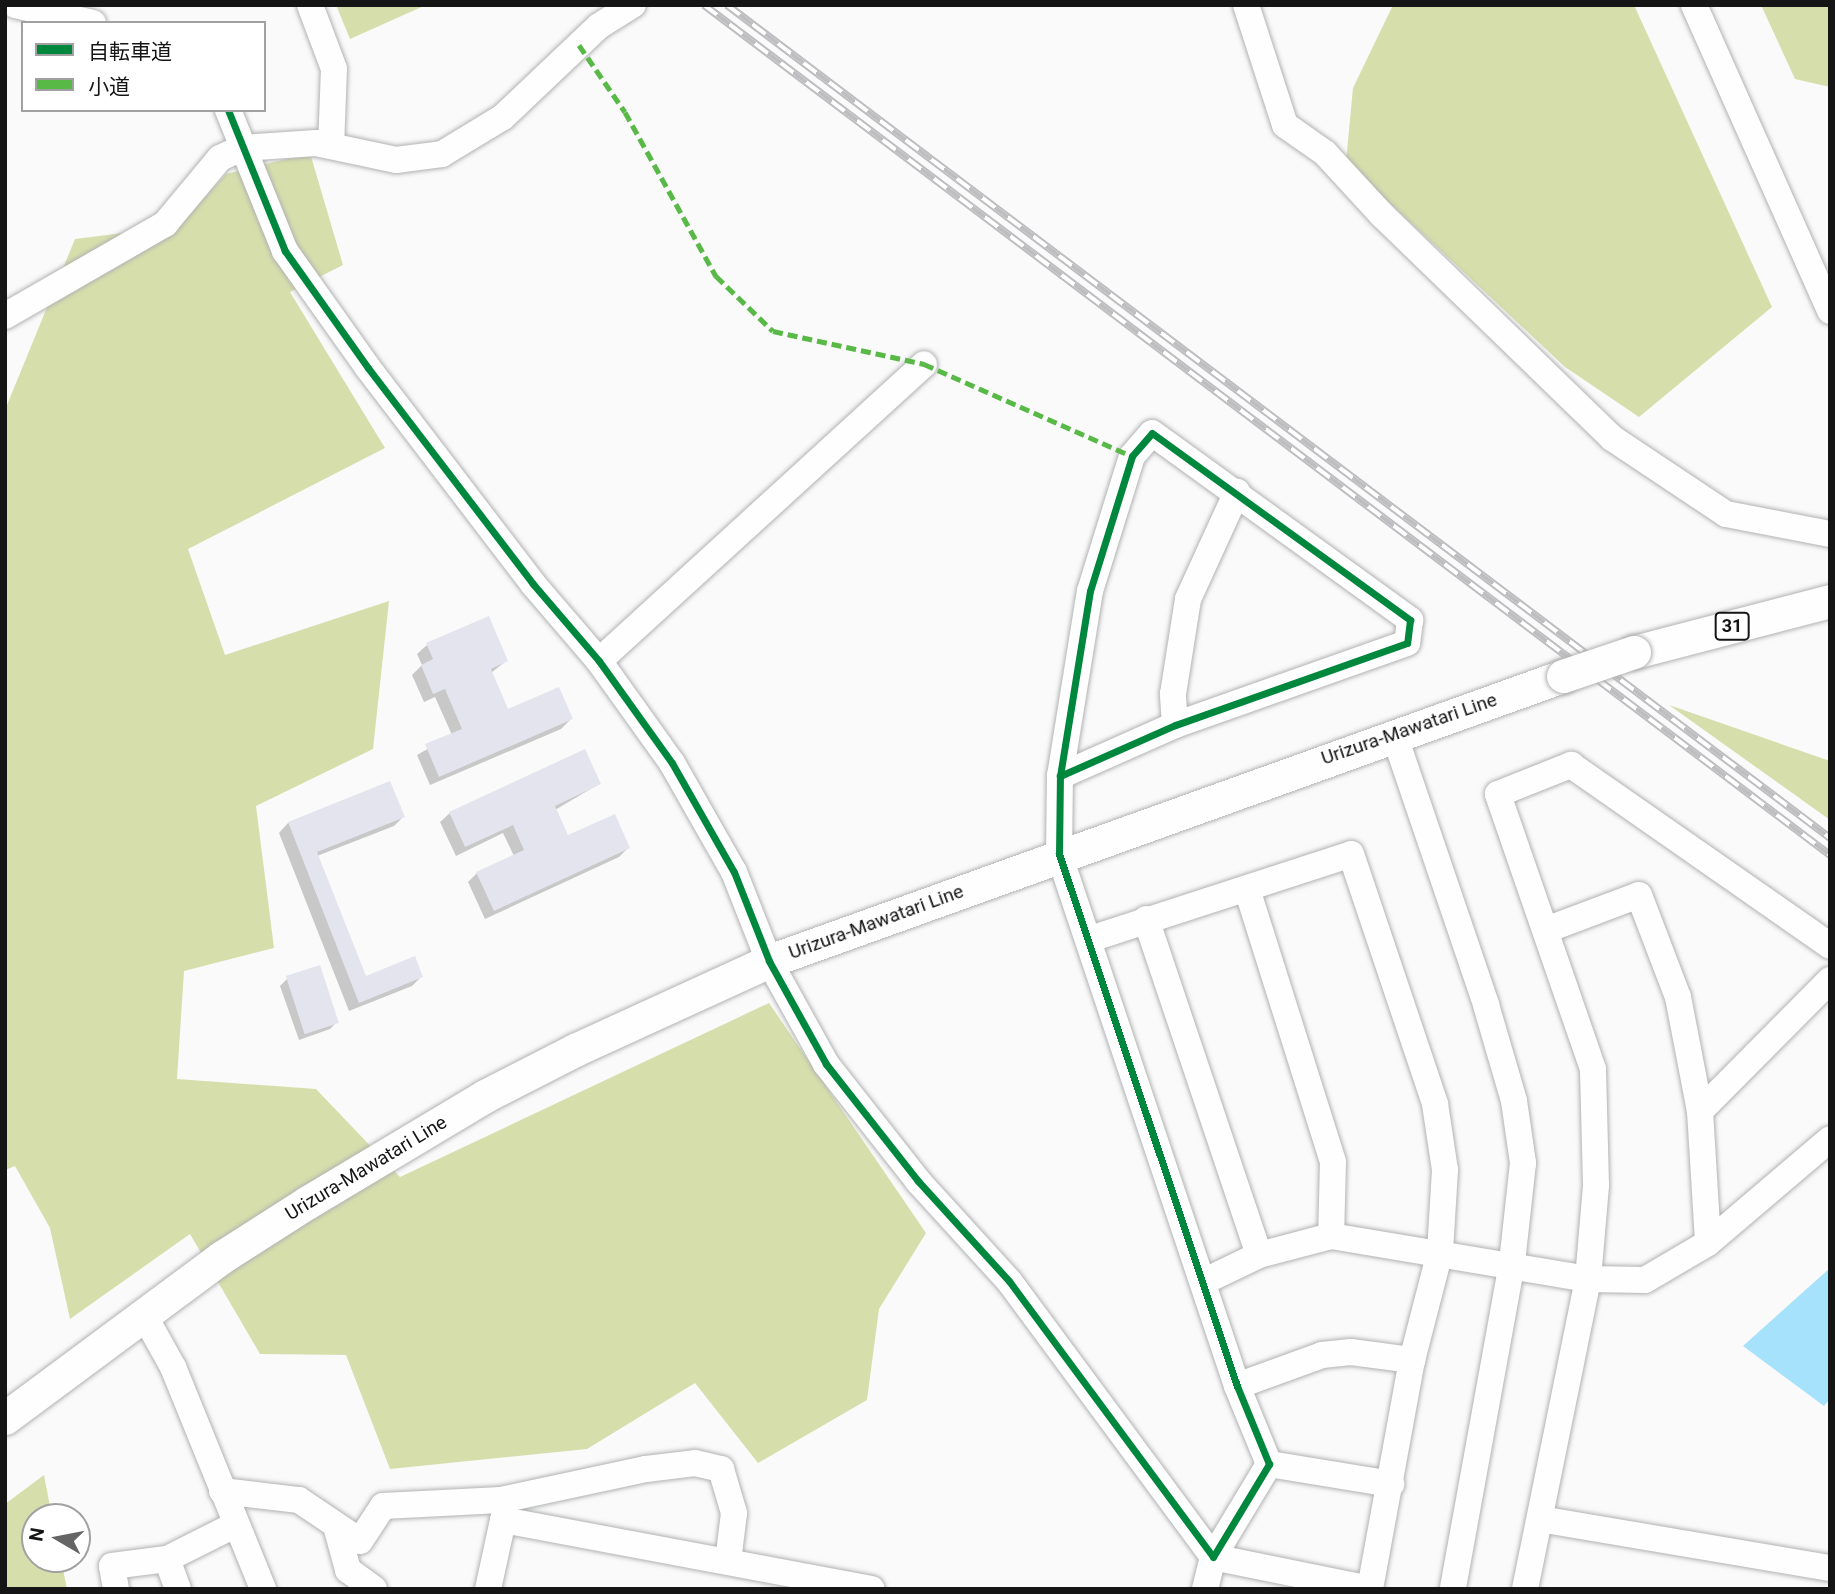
<!DOCTYPE html>
<meta charset="utf-8">
<style>
body{margin:0}
#map{position:relative;width:1835px;height:1594px;overflow:hidden;background:#fafafb;font-family:Roboto,"Noto Sans JP",sans-serif}
div>[style]{position:absolute}
[style*='--x']{left:calc(var(--x)*1px);top:calc(var(--y)*1px);width:calc(var(--w)*1px);rotate:calc(var(--a)*1deg)}
.forest>*{inset:0;background:#d6dfac}
.water>*{inset:0;background:#a7e2fc}
.shadow>*{inset:0;background:#0003}
.building>*{inset:0;background:#e3e4ee;transform-origin:0 0}
.roads{filter:drop-shadow(0 0 2px #b1b2b2) drop-shadow(0 0 2px #b1b2b2)}
.minor>*{height:26px;margin:-13px;padding:0 13px;transform-origin:13px;border-radius:13px;background:#fefefe}
.major>*{height:33px;margin:-16.5px;padding:0 16.5px;transform-origin:16.5px;border-radius:16.5px;background:#fefefe}
.rail>*{height:8px;margin-top:-4px;transform-origin:0;background:repeating-linear-gradient(90deg,#fff 0 16px,#bebec0 0 32px);box-sizing:border-box;border-block:2px solid #bebec0}
.bridges{filter:drop-shadow(0 0 2px #b1b2b2) drop-shadow(0 0 2px #b1b2b2)}
.major-bridge>*{height:33px;margin:-16.5px;padding:0 16.5px;transform-origin:16.5px;border-radius:16.5px;background:#fefefe}
.quiet>*{height:5px;margin-top:-2.5px;transform-origin:0;background:repeating-linear-gradient(90deg,#58b947 0 10px,transparent 0 15px)}
.cycleway>*{height:7px;margin:-3.5px;padding:0 3.5px;transform-origin:3.5px;border-radius:3.5px;background:#00873e}
span{translate:-50% -50%;white-space:nowrap;text-align:center;line-height:1.15;-webkit-text-stroke:5px #fff;paint-order:stroke}
.shield-label span{padding:2px 5px;background:#fff;border:2px solid;border-radius:5px;-webkit-text-stroke-width:0}
.shield-label{font-size:18px;color:#151516;font-weight:700}
.street-label{font-size:19px;color:#151516}
.frame{position:absolute;inset:0;border:7px solid #151516;pointer-events:none}
.legend{position:absolute;left:21px;top:21px;width:245px;height:91px;box-sizing:border-box;background:#fff;border:2px solid #a1a1a2;margin:0;padding:9px 12px;list-style:none;font-size:21px;color:#151516}
.legend li{display:flex;align-items:center;gap:14px;height:35px}
.legend b{width:35px;border:2px solid #a1a1a2}
.north{position:absolute;left:21px;top:1503px;width:70px;height:70px;box-sizing:border-box;background:#fff;border:2px solid #a1a1a2;border-radius:50%;rotate:280deg;font-size:19px;font-weight:700;line-height:28px;text-align:center;color:#151516}
.north::after{content:'';display:block;margin:auto;width:24px;height:32px;background:#656566;clip-path:polygon(50% 0,100% 100%,50% 72%,0 100%)}
</style>
<div id="map">
<div class="forest">
<div style="clip-path:polygon(336px 5px,426px 5px,350px 39px)"></div>
<div style="clip-path:polygon(1393px 5px,1634px 5px,1772px 307px,1639px 417px,1565px 367px,1346px 162px,1353px 88px)"></div>
<div style="clip-path:polygon(1761px 5px,1830px 5px,1830px 87px,1795px 79px)"></div>
<div style="clip-path:polygon(310px 153px,343px 265px,290px 292px,385px 448px,188px 549px,225px 655px,389px 601px,373px 749px,256px 806px,274px 948px,184px 971px,177px 1079px,316px 1089px,400px 1177px,769px 1003px,926px 1233px,879px 1309px,867px 1400px,758px 1463px,695px 1383px,587px 1449px,390px 1469px,346px 1355px,260px 1354px,190px 1234px,70px 1319px,50px 1228px,15px 1166px,5px 1170px,7px 405px,75px 239px,179px 226px,226px 174px)"></div>
<div style="clip-path:polygon(1669px 705px,1830px 761px,1830px 820px)"></div>
<div style="clip-path:polygon(44px 1475px,52px 1517px,35px 1517px,35px 1559px,61px 1559px,67px 1589px,5px 1589px,5px 1504px)"></div>
</div>
<div class="water">
<div style="clip-path:polygon(1830px 1268px,1830px 1399px,1824px 1406px,1743px 1346px)"></div>
</div>
<div class="shadow">
<div style="clip-path:polygon(488px 618px,506px 661px,491px 673px,507px 711px,571px 719px,561px 729px,430px 785px,417px 755px,452px 735px,435px 697px,424px 702px,412px 675px,422px 665px,417px 654px,427px 645px)"></div>
<div style="clip-path:polygon(599px 784px,555px 810px,568px 838px,628px 848px,619px 857px,485px 919px,468px 882px,477px 873px,514px 856px,503px 833px,456px 856px,440px 822px,450px 813px)"></div>
<div style="clip-path:polygon(403px 817px,394px 826px,317px 856px,365px 978px,421px 977px,412px 986px,349px 1011px,279px 833px,288px 823px)"></div>
<div style="clip-path:polygon(287px 979px,337px 1022px,330px 1029px,299px 1040px,280px 986px)"></div>
</div>
<div class="building">
<div style="clip-path:polygon(489px 616px,508px 661px,491px 669px,508px 709px,559px 687px,573px 719px,439px 777px,425px 744px,462px 729px,445px 689px,433px 694px,421px 665px,433px 659px,426px 643px)"></div>
<div style="clip-path:polygon(585px 749px,601px 784px,555px 806px,568px 835px,615px 814px,630px 848px,494px 911px,476px 872px,524px 850px,513px 825px,465px 847px,449px 812px)"></div>
<div style="clip-path:polygon(390px 781px,405px 817px,317px 852px,366px 976px,415px 956px,423px 977px,359px 1003px,288px 822px)"></div>
<div style="left:320px;top:965px;width:61px;height:36px;rotate:72deg"></div>
</div>
<div class="roads">
<div class="minor">
<div style="--x:15;--y:5;--w:80;--a:13"></div>
<div style="--x:310;--y:5;--w:68;--a:69.4"></div>
<div style="--x:334;--y:69;--w:77;--a:92.2"></div>
<div style="--x:1246;--y:5;--w:126;--a:72"></div>
<div style="--x:1285;--y:125;--w:49;--a:35"></div>
<div style="--x:1325;--y:153;--w:84;--a:47.4"></div>
<div style="--x:1382;--y:215;--w:320;--a:44.1"></div>
<div style="--x:1612;--y:438;--w:137;--a:33.7"></div>
<div style="--x:1726;--y:514;--w:106;--a:10.9"></div>
<div style="--x:1694;--y:5;--w:335;--a:66"></div>
<div style="--x:228;--y:110;--w:152;--a:68"></div>
<div style="--x:285;--y:251;--w:143;--a:54.6"></div>
<div style="--x:368;--y:368;--w:272;--a:52.6"></div>
<div style="--x:533;--y:584;--w:101;--a:49.4"></div>
<div style="--x:599;--y:661;--w:125;--a:54.4"></div>
<div style="--x:672;--y:763;--w:125;--a:60.4"></div>
<div style="--x:734;--y:872;--w:96;--a:68.5"></div>
<div style="--x:769;--y:961;--w:118;--a:61"></div>
<div style="--x:826;--y:1064;--w:149;--a:51.8"></div>
<div style="--x:918;--y:1181;--w:135;--a:47.7"></div>
<div style="--x:1009;--y:1281;--w:343;--a:53.5"></div>
<div style="--x:1213;--y:1557;--w:109;--a:-58.9"></div>
<div style="--x:1269;--y:1464;--w:84;--a:-112.3"></div>
<div style="--x:1237;--y:1386;--w:561;--a:-108.5"></div>
<div style="--x:1059;--y:854;--w:78;--a:-89.3"></div>
<div style="--x:1060;--y:776;--w:187;--a:-80.8"></div>
<div style="--x:1090;--y:591;--w:141;--a:-72.7"></div>
<div style="--x:1132;--y:456;--w:30;--a:-49"></div>
<div style="--x:1152;--y:433;--w:319;--a:35.9"></div>
<div style="--x:1410;--y:620;--w:23;--a:97"></div>
<div style="--x:1407;--y:643;--w:246;--a:160.5"></div>
<div style="--x:1175;--y:725;--w:126;--a:156.1"></div>
<div style="--x:5;--y:316;--w:185;--a:-29.9"></div>
<div style="--x:165;--y:224;--w:86;--a:-50.2"></div>
<div style="--x:220;--y:158;--w:24;--a:-24"></div>
<div style="--x:242;--y:148;--w:74;--a:-3.9"></div>
<div style="--x:316;--y:143;--w:82;--a:12"></div>
<div style="--x:396;--y:160;--w:46;--a:-7.4"></div>
<div style="--x:442;--y:154;--w:71;--a:-31.2"></div>
<div style="--x:503;--y:117;--w:132;--a:-43.5"></div>
<div style="--x:599;--y:26;--w:40;--a:-32"></div>
<div style="--x:599;--y:661;--w:440;--a:-42.4"></div>
<div style="--x:1175;--y:725;--w:31;--a:-94"></div>
<div style="--x:1173;--y:694;--w:96;--a:-81"></div>
<div style="--x:1188;--y:599;--w:118;--a:-65.4"></div>
<div style="--x:1394;--y:734;--w:286;--a:71.2"></div>
<div style="--x:1486;--y:1005;--w:100;--a:73.7"></div>
<div style="--x:1514;--y:1101;--w:63;--a:81.7"></div>
<div style="--x:1523;--y:1163;--w:101;--a:96.3"></div>
<div style="--x:1512;--y:1263;--w:331;--a:100.3"></div>
<div style="--x:1247;--y:889;--w:286;--a:72.5"></div>
<div style="--x:1333;--y:1162;--w:74;--a:91.5"></div>
<div style="--x:1146;--y:919;--w:354;--a:71.4"></div>
<div style="--x:1546;--y:930;--w:99;--a:-20.6"></div>
<div style="--x:1639;--y:895;--w:109;--a:69.1"></div>
<div style="--x:1678;--y:997;--w:116;--a:79.1"></div>
<div style="--x:1700;--y:1111;--w:132;--a:86.5"></div>
<div style="--x:1090;--y:939;--w:274;--a:-18"></div>
<div style="--x:1351;--y:854;--w:264;--a:71.4"></div>
<div style="--x:1435;--y:1104;--w:67;--a:81.4"></div>
<div style="--x:1445;--y:1170;--w:82;--a:93.5"></div>
<div style="--x:1440;--y:1252;--w:112;--a:104.5"></div>
<div style="--x:1412;--y:1360;--w:233;--a:100.4"></div>
<div style="--x:1700;--y:1111;--w:185;--a:-45.2"></div>
<div style="--x:1205;--y:1281;--w:60;--a:-25.7"></div>
<div style="--x:1259;--y:1255;--w:74;--a:-14.8"></div>
<div style="--x:1331;--y:1236;--w:261;--a:9.5"></div>
<div style="--x:1588;--y:1279;--w:57;--a:1"></div>
<div style="--x:1645;--y:1280;--w:73;--a:-30.4"></div>
<div style="--x:1708;--y:1243;--w:160;--a:-40.4"></div>
<div style="--x:144;--y:1315;--w:60;--a:60.9"></div>
<div style="--x:173;--y:1367;--w:240;--a:67.9"></div>
<div style="--x:1237;--y:1386;--w:90;--a:-20"></div>
<div style="--x:1322;--y:1355;--w:29;--a:-6"></div>
<div style="--x:1351;--y:1352;--w:62;--a:7.5"></div>
<div style="--x:1269;--y:1464;--w:124;--a:9.3"></div>
<div style="--x:222;--y:1491;--w:78;--a:6.7"></div>
<div style="--x:299;--y:1500;--w:73;--a:33.9"></div>
<div style="--x:360;--y:1541;--w:42;--a:-56.7"></div>
<div style="--x:383;--y:1506;--w:118;--a:-2.9"></div>
<div style="--x:501;--y:1500;--w:148;--a:-12.1"></div>
<div style="--x:646;--y:1469;--w:49;--a:-7"></div>
<div style="--x:695;--y:1463;--w:27;--a:13"></div>
<div style="--x:721;--y:1469;--w:46;--a:73.5"></div>
<div style="--x:734;--y:1513;--w:49;--a:97"></div>
<div style="--x:1540;--y:1519;--w:294;--a:9.6"></div>
<div style="--x:336;--y:1526;--w:46;--a:74.7"></div>
<div style="--x:348;--y:1570;--w:32;--a:36"></div>
<div style="--x:167;--y:1559;--w:32;--a:70"></div>
<div style="--x:116;--y:1589;--w:23;--a:-100"></div>
<div style="--x:112;--y:1566;--w:55;--a:-7.3"></div>
<div style="--x:167;--y:1559;--w:76;--a:-26.6"></div>
<div style="--x:488;--y:1589;--w:71;--a:-77.7"></div>
<div style="--x:503;--y:1520;--w:375;--a:10.6"></div>
<div style="--x:1205;--y:1589;--w:33;--a:-76"></div>
<div style="--x:1213;--y:1557;--w:160;--a:11.5"></div>
<div style="--x:1525;--y:1589;--w:316;--a:-78.5"></div>
<div style="--x:1588;--y:1279;--w:94;--a:-85.1"></div>
<div style="--x:1596;--y:1185;--w:116;--a:-91.5"></div>
<div style="--x:1593;--y:1069;--w:291;--a:-109.1"></div>
<div style="--x:1498;--y:794;--w:79;--a:-21.7"></div>
<div style="--x:1571;--y:765;--w:316;--a:34.9"></div>
</div>
<div class="major">
<div style="--x:1634;--y:652;--w:203;--a:-14.6"></div>
<div style="--x:5;--y:1418;--w:270;--a:-36.6"></div>
<div style="--x:222;--y:1257;--w:102;--a:-32.6"></div>
<div style="--x:308;--y:1202;--w:206;--a:-30.9"></div>
<div style="--x:485;--y:1096;--w:101;--a:-27.1"></div>
<div style="--x:575;--y:1050;--w:213;--a:-24.6"></div>
<div style="--x:769;--y:961;--w:844;--a:-19.75"></div>
</div>
</div>
<div class="rail">
<div style="--x:704;--y:5;--w:1411;--a:37.05"></div>
<div style="--x:727;--y:5;--w:1382;--a:37.06"></div>
</div>
<div class="bridges">
<div class="major-bridge">
<div style="--x:1563;--y:676;--w:75;--a:-18.7"></div>
</div>
</div>
<div class="quiet">
<div style="--x:579;--y:45;--w:81;--a:55.5"></div>
<div style="--x:625;--y:112;--w:188;--a:61"></div>
<div style="--x:716;--y:276;--w:79;--a:44"></div>
<div style="--x:773;--y:331;--w:155;--a:12.3"></div>
<div style="--x:924;--y:364;--w:227;--a:23.9"></div>
</div>
<div class="cycleway">
<div style="--x:228;--y:110;--w:152;--a:68"></div>
<div style="--x:285;--y:251;--w:143;--a:54.6"></div>
<div style="--x:368;--y:368;--w:272;--a:52.6"></div>
<div style="--x:533;--y:584;--w:101;--a:49.4"></div>
<div style="--x:599;--y:661;--w:125;--a:54.4"></div>
<div style="--x:672;--y:763;--w:125;--a:60.4"></div>
<div style="--x:734;--y:872;--w:96;--a:68.5"></div>
<div style="--x:769;--y:961;--w:118;--a:61"></div>
<div style="--x:826;--y:1064;--w:149;--a:51.8"></div>
<div style="--x:918;--y:1181;--w:135;--a:47.7"></div>
<div style="--x:1009;--y:1281;--w:343;--a:53.5"></div>
<div style="--x:1213;--y:1557;--w:109;--a:-58.9"></div>
<div style="--x:1269;--y:1464;--w:84;--a:-112.3"></div>
<div style="--x:1237;--y:1386;--w:561;--a:-108.5"></div>
<div style="--x:1059;--y:854;--w:78;--a:-89.3"></div>
<div style="--x:1060;--y:776;--w:187;--a:-80.8"></div>
<div style="--x:1090;--y:591;--w:141;--a:-72.7"></div>
<div style="--x:1132;--y:456;--w:30;--a:-49"></div>
<div style="--x:1152;--y:433;--w:319;--a:35.9"></div>
<div style="--x:1410;--y:620;--w:23;--a:97"></div>
<div style="--x:1407;--y:643;--w:246;--a:160.5"></div>
<div style="--x:1175;--y:725;--w:126;--a:156.1"></div>
</div>
<div class="shield-label">
<span style="left:1732px;top:626px">31</span>
</div>
<div class="street-label">
<span style="left:1409px;top:729px;rotate:-19deg">Urizura-Mawatari Line</span>
<span style="left:876px;top:922px;rotate:-20deg">Urizura-Mawatari Line</span>
<span style="left:366px;top:1168px;rotate:-31deg">Urizura-Mawatari Line</span>
</div>
<div class="frame"></div>
<ul class="legend">
<li><b style="height:9px;background:#00873e"></b>自転車道</li>
<li><b style="height:9px;background:#58b947"></b>小道</li>
</ul>
<div class="north">N</div>
</div>
